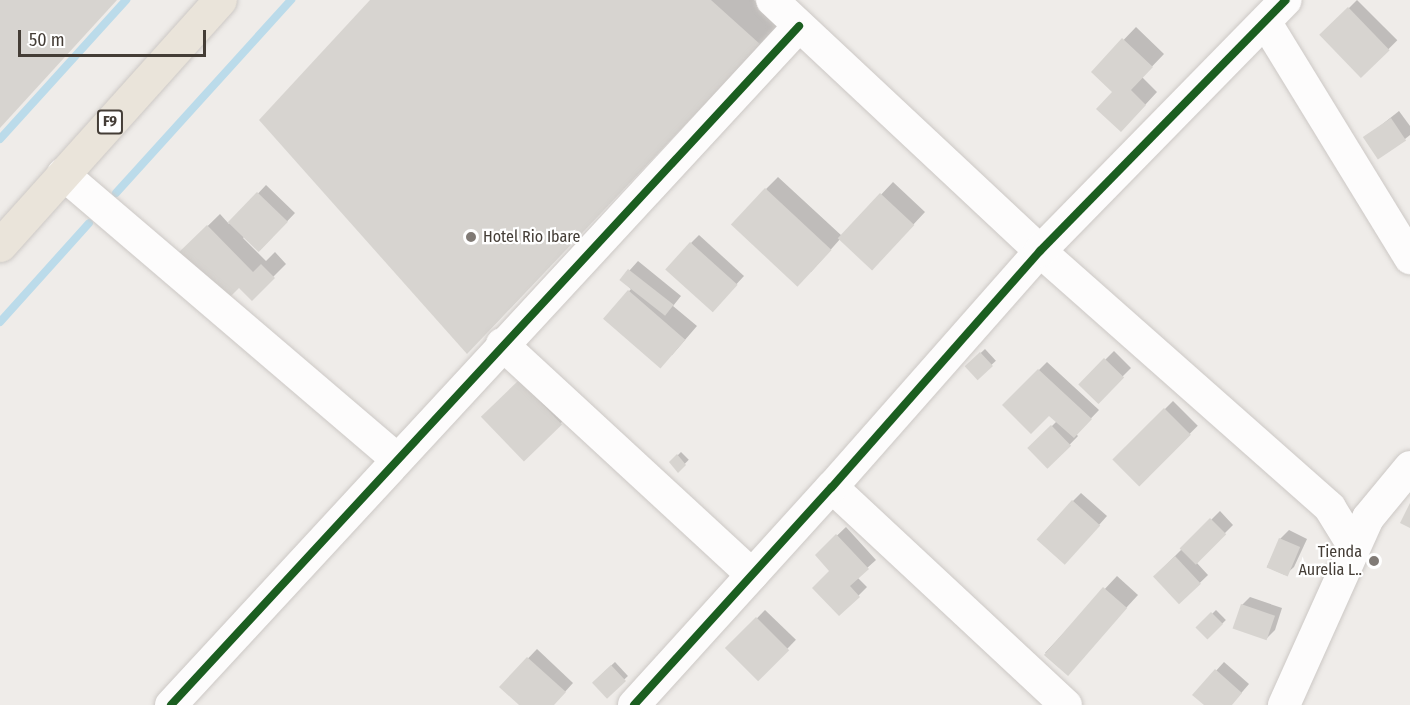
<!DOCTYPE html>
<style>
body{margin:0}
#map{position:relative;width:1410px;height:705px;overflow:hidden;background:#efece9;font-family:"Fira Sans Condensed",sans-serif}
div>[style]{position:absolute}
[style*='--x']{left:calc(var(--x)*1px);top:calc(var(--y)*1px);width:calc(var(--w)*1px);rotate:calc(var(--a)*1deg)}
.shadow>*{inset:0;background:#0003;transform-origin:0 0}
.stream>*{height:8px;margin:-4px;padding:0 4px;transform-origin:4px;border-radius:4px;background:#bbdbea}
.building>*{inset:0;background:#d7d4d0;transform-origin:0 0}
.roads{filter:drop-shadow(0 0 2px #ccc8c5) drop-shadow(0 0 2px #ccc8c5)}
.minor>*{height:32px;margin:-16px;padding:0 16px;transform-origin:16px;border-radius:16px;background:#fdfcfc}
.highway>*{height:33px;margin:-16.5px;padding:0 16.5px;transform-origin:16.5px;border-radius:16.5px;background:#eae4da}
.cycleway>*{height:8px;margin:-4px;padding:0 4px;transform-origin:4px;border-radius:4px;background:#1b5e20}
.dots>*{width:16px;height:16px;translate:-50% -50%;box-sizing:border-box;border:3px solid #fff;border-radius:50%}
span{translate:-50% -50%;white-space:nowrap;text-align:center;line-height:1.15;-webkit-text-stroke:4.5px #fff;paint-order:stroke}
.shield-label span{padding:2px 4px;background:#fff;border:2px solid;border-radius:4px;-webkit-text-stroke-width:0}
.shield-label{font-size:15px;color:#443d36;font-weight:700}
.poi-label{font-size:16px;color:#443d36}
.left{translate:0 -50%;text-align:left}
.right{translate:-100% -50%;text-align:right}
.scale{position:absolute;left:18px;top:30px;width:188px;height:27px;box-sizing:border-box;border:3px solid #443d36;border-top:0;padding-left:8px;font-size:18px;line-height:21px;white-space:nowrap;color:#443d36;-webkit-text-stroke:4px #fff;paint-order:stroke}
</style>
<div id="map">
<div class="shadow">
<div style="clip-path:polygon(372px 0,754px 0,780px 23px,488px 331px)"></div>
<div style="left:1357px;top:0;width:57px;height:49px;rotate:45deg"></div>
<div style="clip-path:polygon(1136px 27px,1164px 54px,1142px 77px,1157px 92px,1133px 118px,1114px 92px,1093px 72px)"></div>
<div style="clip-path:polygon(1399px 111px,1410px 126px,1410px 135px,1405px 139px,1365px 138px)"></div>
<div style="clip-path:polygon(778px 177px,842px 236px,893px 182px,925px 212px,885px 255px,841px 238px,811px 272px,766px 189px)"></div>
<div style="clip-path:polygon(266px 185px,295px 213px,260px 250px,245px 236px,243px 238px,266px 261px,275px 252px,286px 264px,252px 298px,239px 285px,176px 257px,220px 214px,229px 224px)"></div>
<div style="clip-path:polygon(699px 235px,744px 276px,720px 302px,691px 243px)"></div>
<div style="clip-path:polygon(638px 261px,681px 296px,673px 306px,697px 326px,672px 355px,605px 318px,631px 289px,621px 280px)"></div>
<div style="left:985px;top:349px;width:16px;height:25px;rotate:47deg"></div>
<div style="left:1114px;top:351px;width:24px;height:47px;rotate:45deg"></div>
<div style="clip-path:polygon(1047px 362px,1099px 410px,1076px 434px,1078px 436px,1048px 467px,1030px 448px,1057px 421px,1049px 414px,1004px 405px)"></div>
<div style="clip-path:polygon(532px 369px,573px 411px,524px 459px)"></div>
<div style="left:1173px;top:401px;width:35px;height:83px;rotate:45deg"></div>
<div style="left:681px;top:452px;width:11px;height:14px;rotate:45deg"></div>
<div style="clip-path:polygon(1081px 493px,1107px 516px,1073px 554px,1073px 501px)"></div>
<div style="clip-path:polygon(1220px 511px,1233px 525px,1196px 562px,1208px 575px,1180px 602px,1164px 567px)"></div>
<div style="clip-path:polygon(846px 527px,876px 560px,857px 577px,867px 587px,858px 596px,831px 571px,825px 547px)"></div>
<div style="clip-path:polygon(1289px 530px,1307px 539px,1294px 567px,1285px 575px,1267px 567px,1280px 539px)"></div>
<div style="clip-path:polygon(1117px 576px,1138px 595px,1078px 660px,1045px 653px)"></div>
<div style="clip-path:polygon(1250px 597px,1282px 608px,1275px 630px,1266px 639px,1242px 605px)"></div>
<div style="left:765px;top:610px;width:43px;height:54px;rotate:44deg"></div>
<div style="left:1216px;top:610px;width:14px;height:25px;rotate:45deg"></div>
<div style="clip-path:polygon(537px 649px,573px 683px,553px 705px,521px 705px,501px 687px)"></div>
<div style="left:615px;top:662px;width:19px;height:30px;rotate:47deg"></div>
<div style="clip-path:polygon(1224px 662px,1249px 684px,1231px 705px,1206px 705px,1194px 695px)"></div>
</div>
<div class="stream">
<div style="--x:0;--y:139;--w:188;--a:-47.8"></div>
<div style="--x:116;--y:193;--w:261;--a:-47.8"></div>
<div style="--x:0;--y:322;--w:133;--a:-48"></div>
</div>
<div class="building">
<div style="clip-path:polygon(0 0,117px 0,0 128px)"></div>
<div style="clip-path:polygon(370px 0,711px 0,761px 45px,467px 354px,259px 120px)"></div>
<div style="left:1348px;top:7px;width:60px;height:40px;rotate:46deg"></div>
<div style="clip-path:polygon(1122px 38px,1153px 67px,1131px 90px,1146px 105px,1121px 132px,1096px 109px,1112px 92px,1091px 72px)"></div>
<div style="left:1391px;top:118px;width:27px;height:34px;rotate:56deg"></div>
<div style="left:765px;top:188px;width:91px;height:50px;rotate:43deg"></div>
<div style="left:257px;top:192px;width:43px;height:42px;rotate:44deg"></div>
<div style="left:880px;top:193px;width:47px;height:62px;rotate:43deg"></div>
<div style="clip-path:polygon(207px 225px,253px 272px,261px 264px,275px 278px,252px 301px,239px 288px,221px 306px,174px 257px)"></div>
<div style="left:690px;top:242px;width:64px;height:37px;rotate:42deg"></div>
<div style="left:628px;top:269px;width:58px;height:14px;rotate:38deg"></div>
<div style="left:628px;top:290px;width:76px;height:38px;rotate:41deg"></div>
<div style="left:980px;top:352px;width:19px;height:21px;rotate:47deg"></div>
<div style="left:1104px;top:358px;width:28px;height:37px;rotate:44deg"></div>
<div style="clip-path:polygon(1038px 369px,1092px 419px,1074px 438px,1049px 416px,1031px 434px,1002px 405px)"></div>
<div style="left:519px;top:380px;width:62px;height:53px;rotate:46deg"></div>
<div style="left:1164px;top:408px;width:38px;height:73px;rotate:45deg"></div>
<div style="left:1051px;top:425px;width:29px;height:33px;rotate:46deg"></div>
<div style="clip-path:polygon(677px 454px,686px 465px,678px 473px,669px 462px)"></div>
<div style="left:1072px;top:500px;width:38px;height:53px;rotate:42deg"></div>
<div style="clip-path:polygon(1410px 503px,1410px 528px,1400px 523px)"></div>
<div style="left:1210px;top:518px;width:23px;height:43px;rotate:45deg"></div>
<div style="clip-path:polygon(836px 534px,869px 569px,850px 586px,860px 597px,839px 616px,812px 588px,829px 571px,815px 555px)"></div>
<div style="left:1279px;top:538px;width:23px;height:32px;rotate:23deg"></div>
<div style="left:1175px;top:556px;width:38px;height:30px;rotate:47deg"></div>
<div style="left:1103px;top:587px;width:32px;height:90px;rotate:41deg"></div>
<div style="left:1241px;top:604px;width:36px;height:26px;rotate:19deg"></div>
<div style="left:1211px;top:612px;width:17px;height:22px;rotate:45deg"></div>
<div style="left:756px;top:617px;width:47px;height:44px;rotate:45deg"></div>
<div style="clip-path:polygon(527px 657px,566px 692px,554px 705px,519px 705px,499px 687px)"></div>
<div style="left:611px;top:665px;width:22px;height:26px;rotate:47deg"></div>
<div style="clip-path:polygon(1215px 669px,1242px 693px,1232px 705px,1204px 705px,1192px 695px)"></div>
</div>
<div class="roads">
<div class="minor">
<div style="--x:772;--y:0;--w:367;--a:43.1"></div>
<div style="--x:1040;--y:251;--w:387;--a:41.5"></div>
<div style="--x:1330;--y:508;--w:46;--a:58.4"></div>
<div style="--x:1266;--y:23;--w:276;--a:58.5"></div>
<div style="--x:63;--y:174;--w:439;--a:40.5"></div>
<div style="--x:502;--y:344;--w:340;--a:42.7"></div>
<div style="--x:832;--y:487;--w:320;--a:43"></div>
<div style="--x:171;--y:705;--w:925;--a:-47.23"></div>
<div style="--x:634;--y:705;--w:294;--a:-47.8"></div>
<div style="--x:832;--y:487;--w:315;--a:-48.6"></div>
<div style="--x:1040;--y:251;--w:351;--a:-45.6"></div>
<div style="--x:1284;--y:705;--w:205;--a:-65.8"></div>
<div style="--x:1368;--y:518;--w:66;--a:-50.5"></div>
</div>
<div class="highway">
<div style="--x:0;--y:245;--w:329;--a:-48.1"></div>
</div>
</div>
<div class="cycleway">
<div style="--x:171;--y:705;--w:925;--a:-47.23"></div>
<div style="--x:634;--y:705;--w:294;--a:-47.8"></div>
<div style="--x:832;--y:487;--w:315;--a:-48.6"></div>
<div style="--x:1040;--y:251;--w:351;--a:-45.6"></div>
</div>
<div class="dots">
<div style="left:471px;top:237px;background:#807a75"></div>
<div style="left:1374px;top:561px;background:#807a75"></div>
</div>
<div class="shield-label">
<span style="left:110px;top:122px">F9</span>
</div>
<div class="poi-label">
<span class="left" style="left:483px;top:237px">Hotel Rio Ibare</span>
<span class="right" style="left:1362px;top:561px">Tienda<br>Aurelia L..</span>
</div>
<div class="scale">50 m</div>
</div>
